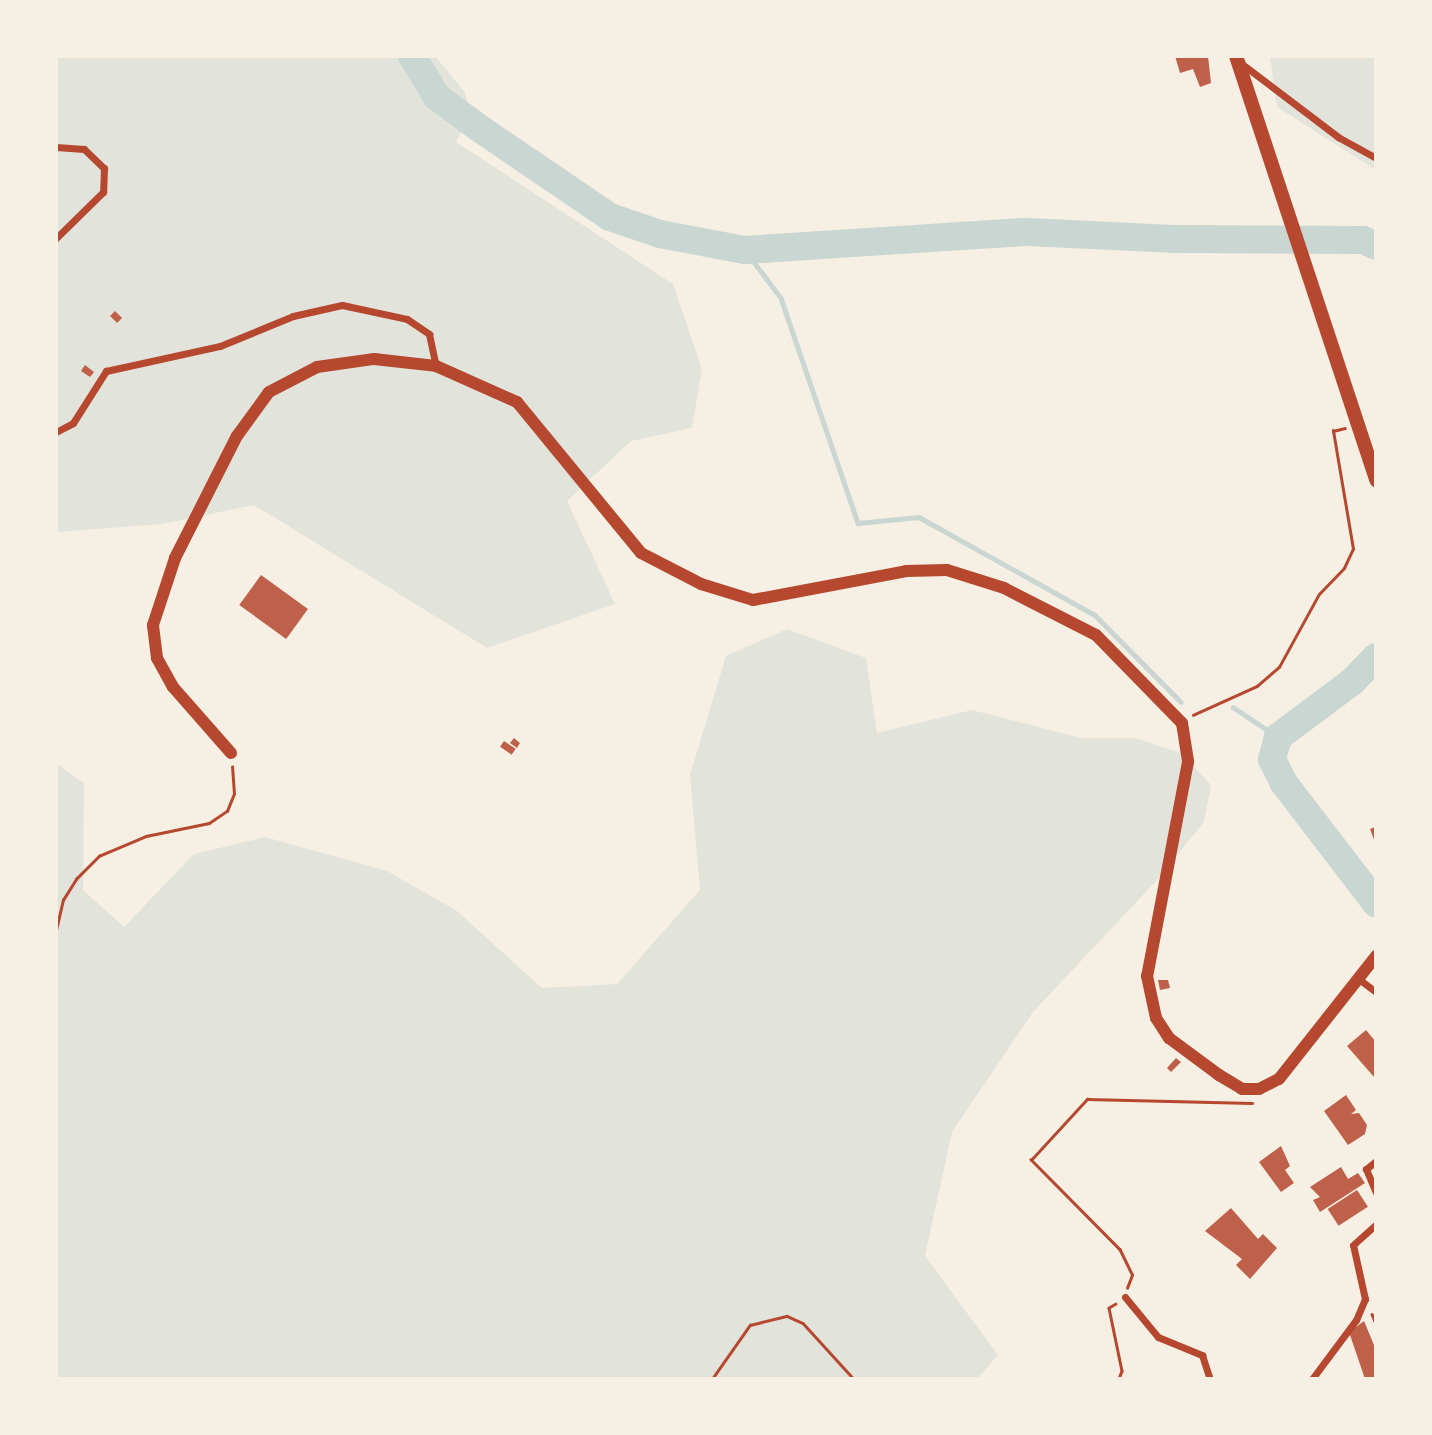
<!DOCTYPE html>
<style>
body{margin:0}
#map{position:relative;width:1432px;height:1435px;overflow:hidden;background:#f6efe4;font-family:"Playfair Display",serif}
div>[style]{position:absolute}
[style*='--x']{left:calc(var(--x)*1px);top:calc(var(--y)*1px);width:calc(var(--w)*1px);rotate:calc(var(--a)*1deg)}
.green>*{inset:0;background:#e2e4dc}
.stream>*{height:4.5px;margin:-2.25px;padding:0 2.25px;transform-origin:2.25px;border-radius:2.25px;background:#c9d6d2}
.river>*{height:28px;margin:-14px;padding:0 14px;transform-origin:14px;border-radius:14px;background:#c9d6d2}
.building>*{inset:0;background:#bf614a;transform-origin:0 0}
.path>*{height:2.5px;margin:-1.25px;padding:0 1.25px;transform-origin:1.25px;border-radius:1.25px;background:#b5482f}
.minor>*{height:7px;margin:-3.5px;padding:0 3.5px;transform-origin:3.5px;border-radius:3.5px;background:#b5482f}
.tertiary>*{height:12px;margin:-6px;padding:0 6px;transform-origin:6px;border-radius:6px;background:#b5482f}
.primary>*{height:14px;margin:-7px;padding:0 7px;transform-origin:7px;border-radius:7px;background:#b5482f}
span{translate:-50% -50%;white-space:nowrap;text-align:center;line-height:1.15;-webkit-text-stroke:7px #f6efe4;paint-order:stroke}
.frame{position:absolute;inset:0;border:58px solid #f6efe4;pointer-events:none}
</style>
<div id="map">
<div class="green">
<div style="clip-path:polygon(56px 56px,435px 56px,464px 91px,471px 113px,456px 142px,673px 284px,702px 369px,692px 428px,631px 441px,567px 501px,615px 604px,487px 648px,254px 505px,162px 524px,56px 532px)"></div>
<div style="clip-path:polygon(1270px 56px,1376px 56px,1376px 170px,1277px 107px)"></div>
<div style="clip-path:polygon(787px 629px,866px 658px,877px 733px,972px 710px,1081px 738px,1135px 738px,1181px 753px,1211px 785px,1204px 822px,1156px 881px,1033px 1012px,952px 1132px,925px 1256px,998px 1355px,977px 1379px,56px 1379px,56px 763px,84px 783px,83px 890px,124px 927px,194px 854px,265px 837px,387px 871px,457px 911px,542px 988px,617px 984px,700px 890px,690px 775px,726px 656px)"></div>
</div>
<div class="stream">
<div style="--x:745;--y:250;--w:60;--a:53.1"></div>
<div style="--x:781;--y:298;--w:238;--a:71.1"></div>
<div style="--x:858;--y:523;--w:61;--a:-5.6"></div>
<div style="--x:919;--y:517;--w:201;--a:29.1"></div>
<div style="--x:1095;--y:615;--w:122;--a:45.3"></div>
<div style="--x:1233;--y:707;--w:54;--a:33.7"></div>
</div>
<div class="river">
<div style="--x:412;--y:56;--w:48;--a:58.6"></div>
<div style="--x:437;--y:97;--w:52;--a:36.4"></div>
<div style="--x:479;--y:128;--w:158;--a:34.2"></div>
<div style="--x:610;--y:217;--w:53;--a:18.8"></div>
<div style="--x:660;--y:234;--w:86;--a:10.7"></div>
<div style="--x:745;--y:250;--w:283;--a:-3.7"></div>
<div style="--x:1027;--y:232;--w:146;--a:2.7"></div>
<div style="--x:1173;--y:239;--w:190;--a:0.3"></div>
<div style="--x:1363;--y:240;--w:14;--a:25"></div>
<div style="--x:1376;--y:657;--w:33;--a:134"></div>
<div style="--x:1353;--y:681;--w:94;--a:143.3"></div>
<div style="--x:1278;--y:737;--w:23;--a:105"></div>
<div style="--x:1272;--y:759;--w:25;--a:64"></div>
<div style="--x:1283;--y:782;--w:153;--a:52.5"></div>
</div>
<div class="building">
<div style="clip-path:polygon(1175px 56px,1208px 56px,1211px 83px,1200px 87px,1193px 69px,1180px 73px)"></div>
<div style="left:115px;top:311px;width:10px;height:7px;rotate:45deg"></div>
<div style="clip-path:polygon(85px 365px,94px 372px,90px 377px,81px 371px)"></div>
<div style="left:261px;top:575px;width:58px;height:37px;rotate:36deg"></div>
<div style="clip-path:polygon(514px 738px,520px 743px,517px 748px,510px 743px)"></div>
<div style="left:504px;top:741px;width:14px;height:7px;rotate:34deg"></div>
<div style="clip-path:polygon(1375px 827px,1376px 829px,1376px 845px,1370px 829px)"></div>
<div style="clip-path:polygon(1158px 980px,1168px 980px,1170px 988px,1160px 990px)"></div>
<div style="clip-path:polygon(1366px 1030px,1376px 1042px,1374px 1077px,1347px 1046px)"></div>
<div style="clip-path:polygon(1176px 1058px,1181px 1062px,1171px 1072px,1167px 1068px)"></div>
<div style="clip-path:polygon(1346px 1095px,1356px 1110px,1351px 1114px,1359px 1113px,1367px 1125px,1365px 1134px,1348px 1145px,1324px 1111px)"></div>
<div style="clip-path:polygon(1281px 1146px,1290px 1166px,1285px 1170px,1294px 1183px,1281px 1192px,1259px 1162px)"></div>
<div style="clip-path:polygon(1341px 1167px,1348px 1179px,1358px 1173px,1365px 1183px,1320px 1212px,1313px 1200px,1320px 1197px,1310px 1187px)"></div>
<div style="left:1357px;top:1190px;width:20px;height:35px;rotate:57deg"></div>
<div style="clip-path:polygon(1231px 1208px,1258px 1239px,1263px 1234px,1277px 1248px,1250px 1279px,1236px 1265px,1242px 1259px,1205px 1231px)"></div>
<div style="clip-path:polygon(1364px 1321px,1376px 1350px,1376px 1379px,1365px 1379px,1349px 1332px)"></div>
</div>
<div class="path">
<div style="--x:1193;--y:715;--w:70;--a:-24.4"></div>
<div style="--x:1257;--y:686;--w:29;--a:-41"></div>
<div style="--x:1279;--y:667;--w:83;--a:-61.3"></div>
<div style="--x:1319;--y:594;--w:36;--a:-46"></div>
<div style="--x:1344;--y:568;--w:21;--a:-65"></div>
<div style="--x:1353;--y:549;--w:120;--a:-99.6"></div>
<div style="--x:1333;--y:431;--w:12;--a:-14"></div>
<div style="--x:56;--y:930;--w:31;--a:-77"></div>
<div style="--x:63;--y:900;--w:25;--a:-58"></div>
<div style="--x:76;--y:879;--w:33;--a:-45"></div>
<div style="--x:99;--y:856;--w:51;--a:-23.1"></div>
<div style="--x:146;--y:836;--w:64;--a:-11.7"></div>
<div style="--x:209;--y:823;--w:22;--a:-34"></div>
<div style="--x:227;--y:811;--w:18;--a:-68"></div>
<div style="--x:234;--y:794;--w:27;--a:-94"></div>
<div style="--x:1127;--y:1288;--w:14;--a:-69"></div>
<div style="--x:1132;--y:1275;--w:28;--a:-116"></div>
<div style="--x:1120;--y:1250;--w:127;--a:-134.7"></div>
<div style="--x:1031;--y:1160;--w:83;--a:-47.4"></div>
<div style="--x:1087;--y:1099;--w:165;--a:1.4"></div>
<div style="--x:1116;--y:1304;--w:8;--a:150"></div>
<div style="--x:1109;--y:1308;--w:64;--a:78.3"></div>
<div style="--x:1122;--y:1371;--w:9;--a:111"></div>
<div style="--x:1372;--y:1314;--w:11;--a:68"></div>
<div style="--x:712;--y:1379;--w:66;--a:-54.9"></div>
<div style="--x:750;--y:1325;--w:38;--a:-14"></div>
<div style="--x:787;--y:1316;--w:17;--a:24"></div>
<div style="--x:803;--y:1323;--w:76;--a:47.7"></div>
</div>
<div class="minor">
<div style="--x:1242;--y:64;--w:121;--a:37.2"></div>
<div style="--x:1338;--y:137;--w:43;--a:28.9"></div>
<div style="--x:56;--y:147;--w:28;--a:4"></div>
<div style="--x:84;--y:149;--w:28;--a:44"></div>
<div style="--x:104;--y:168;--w:24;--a:92"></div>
<div style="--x:103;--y:192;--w:66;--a:135.6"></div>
<div style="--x:56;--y:432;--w:19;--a:-28"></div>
<div style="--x:73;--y:423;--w:62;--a:-57.6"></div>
<div style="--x:106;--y:371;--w:117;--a:-12.4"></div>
<div style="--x:220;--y:346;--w:79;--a:-22.3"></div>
<div style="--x:293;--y:316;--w:50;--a:-12.7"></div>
<div style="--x:342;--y:305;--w:66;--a:12.2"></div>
<div style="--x:407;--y:319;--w:27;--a:34"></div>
<div style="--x:429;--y:334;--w:33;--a:78"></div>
<div style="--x:1356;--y:977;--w:25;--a:37"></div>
<div style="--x:1376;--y:1161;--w:13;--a:141"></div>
<div style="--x:1366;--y:1169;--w:25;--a:67"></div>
<div style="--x:1125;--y:1297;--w:52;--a:50.5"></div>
<div style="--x:1158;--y:1337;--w:48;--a:22.2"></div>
<div style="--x:1202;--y:1355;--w:25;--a:72"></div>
<div style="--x:1312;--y:1379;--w:74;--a:-53.3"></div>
<div style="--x:1356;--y:1320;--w:23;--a:-67"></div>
<div style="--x:1365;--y:1299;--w:55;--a:-102.5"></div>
<div style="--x:1353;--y:1245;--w:31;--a:-42"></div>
</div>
<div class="tertiary">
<div style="--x:231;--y:753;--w:88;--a:-131.3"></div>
<div style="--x:173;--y:687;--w:33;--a:-119"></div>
<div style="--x:157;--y:658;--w:33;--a:-97"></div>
<div style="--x:153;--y:625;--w:71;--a:-71.8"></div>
<div style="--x:175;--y:558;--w:137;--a:-63.1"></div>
<div style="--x:237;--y:436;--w:54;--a:-54"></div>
<div style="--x:269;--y:392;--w:54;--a:-27.5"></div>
<div style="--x:317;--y:367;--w:58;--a:-8"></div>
<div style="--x:374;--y:359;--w:62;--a:6.4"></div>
<div style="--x:436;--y:366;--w:89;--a:24"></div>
<div style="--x:517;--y:402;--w:195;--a:50.6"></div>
<div style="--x:641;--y:553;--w:68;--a:27.3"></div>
<div style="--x:701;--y:584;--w:54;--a:17.1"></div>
<div style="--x:753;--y:600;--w:156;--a:-10.7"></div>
<div style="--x:906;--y:571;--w:41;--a:-1.4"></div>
<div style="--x:947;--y:570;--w:60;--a:17.5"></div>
<div style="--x:1004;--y:588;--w:103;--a:27.1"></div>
<div style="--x:1096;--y:635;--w:123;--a:45.7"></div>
<div style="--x:1182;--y:723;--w:39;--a:81"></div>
<div style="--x:1188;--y:762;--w:218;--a:100.8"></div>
<div style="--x:1147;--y:976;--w:43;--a:77.9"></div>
<div style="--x:1156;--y:1018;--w:24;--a:57"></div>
<div style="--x:1169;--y:1038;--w:62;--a:36.5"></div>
<div style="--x:1219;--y:1075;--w:27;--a:31"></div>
<div style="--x:1242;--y:1089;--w:17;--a:0"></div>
<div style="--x:1259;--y:1089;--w:22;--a:-27"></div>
<div style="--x:1279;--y:1079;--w:157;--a:-51.7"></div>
</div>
<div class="primary">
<div style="--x:1236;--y:56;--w:447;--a:71.7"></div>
</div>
<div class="frame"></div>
</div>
